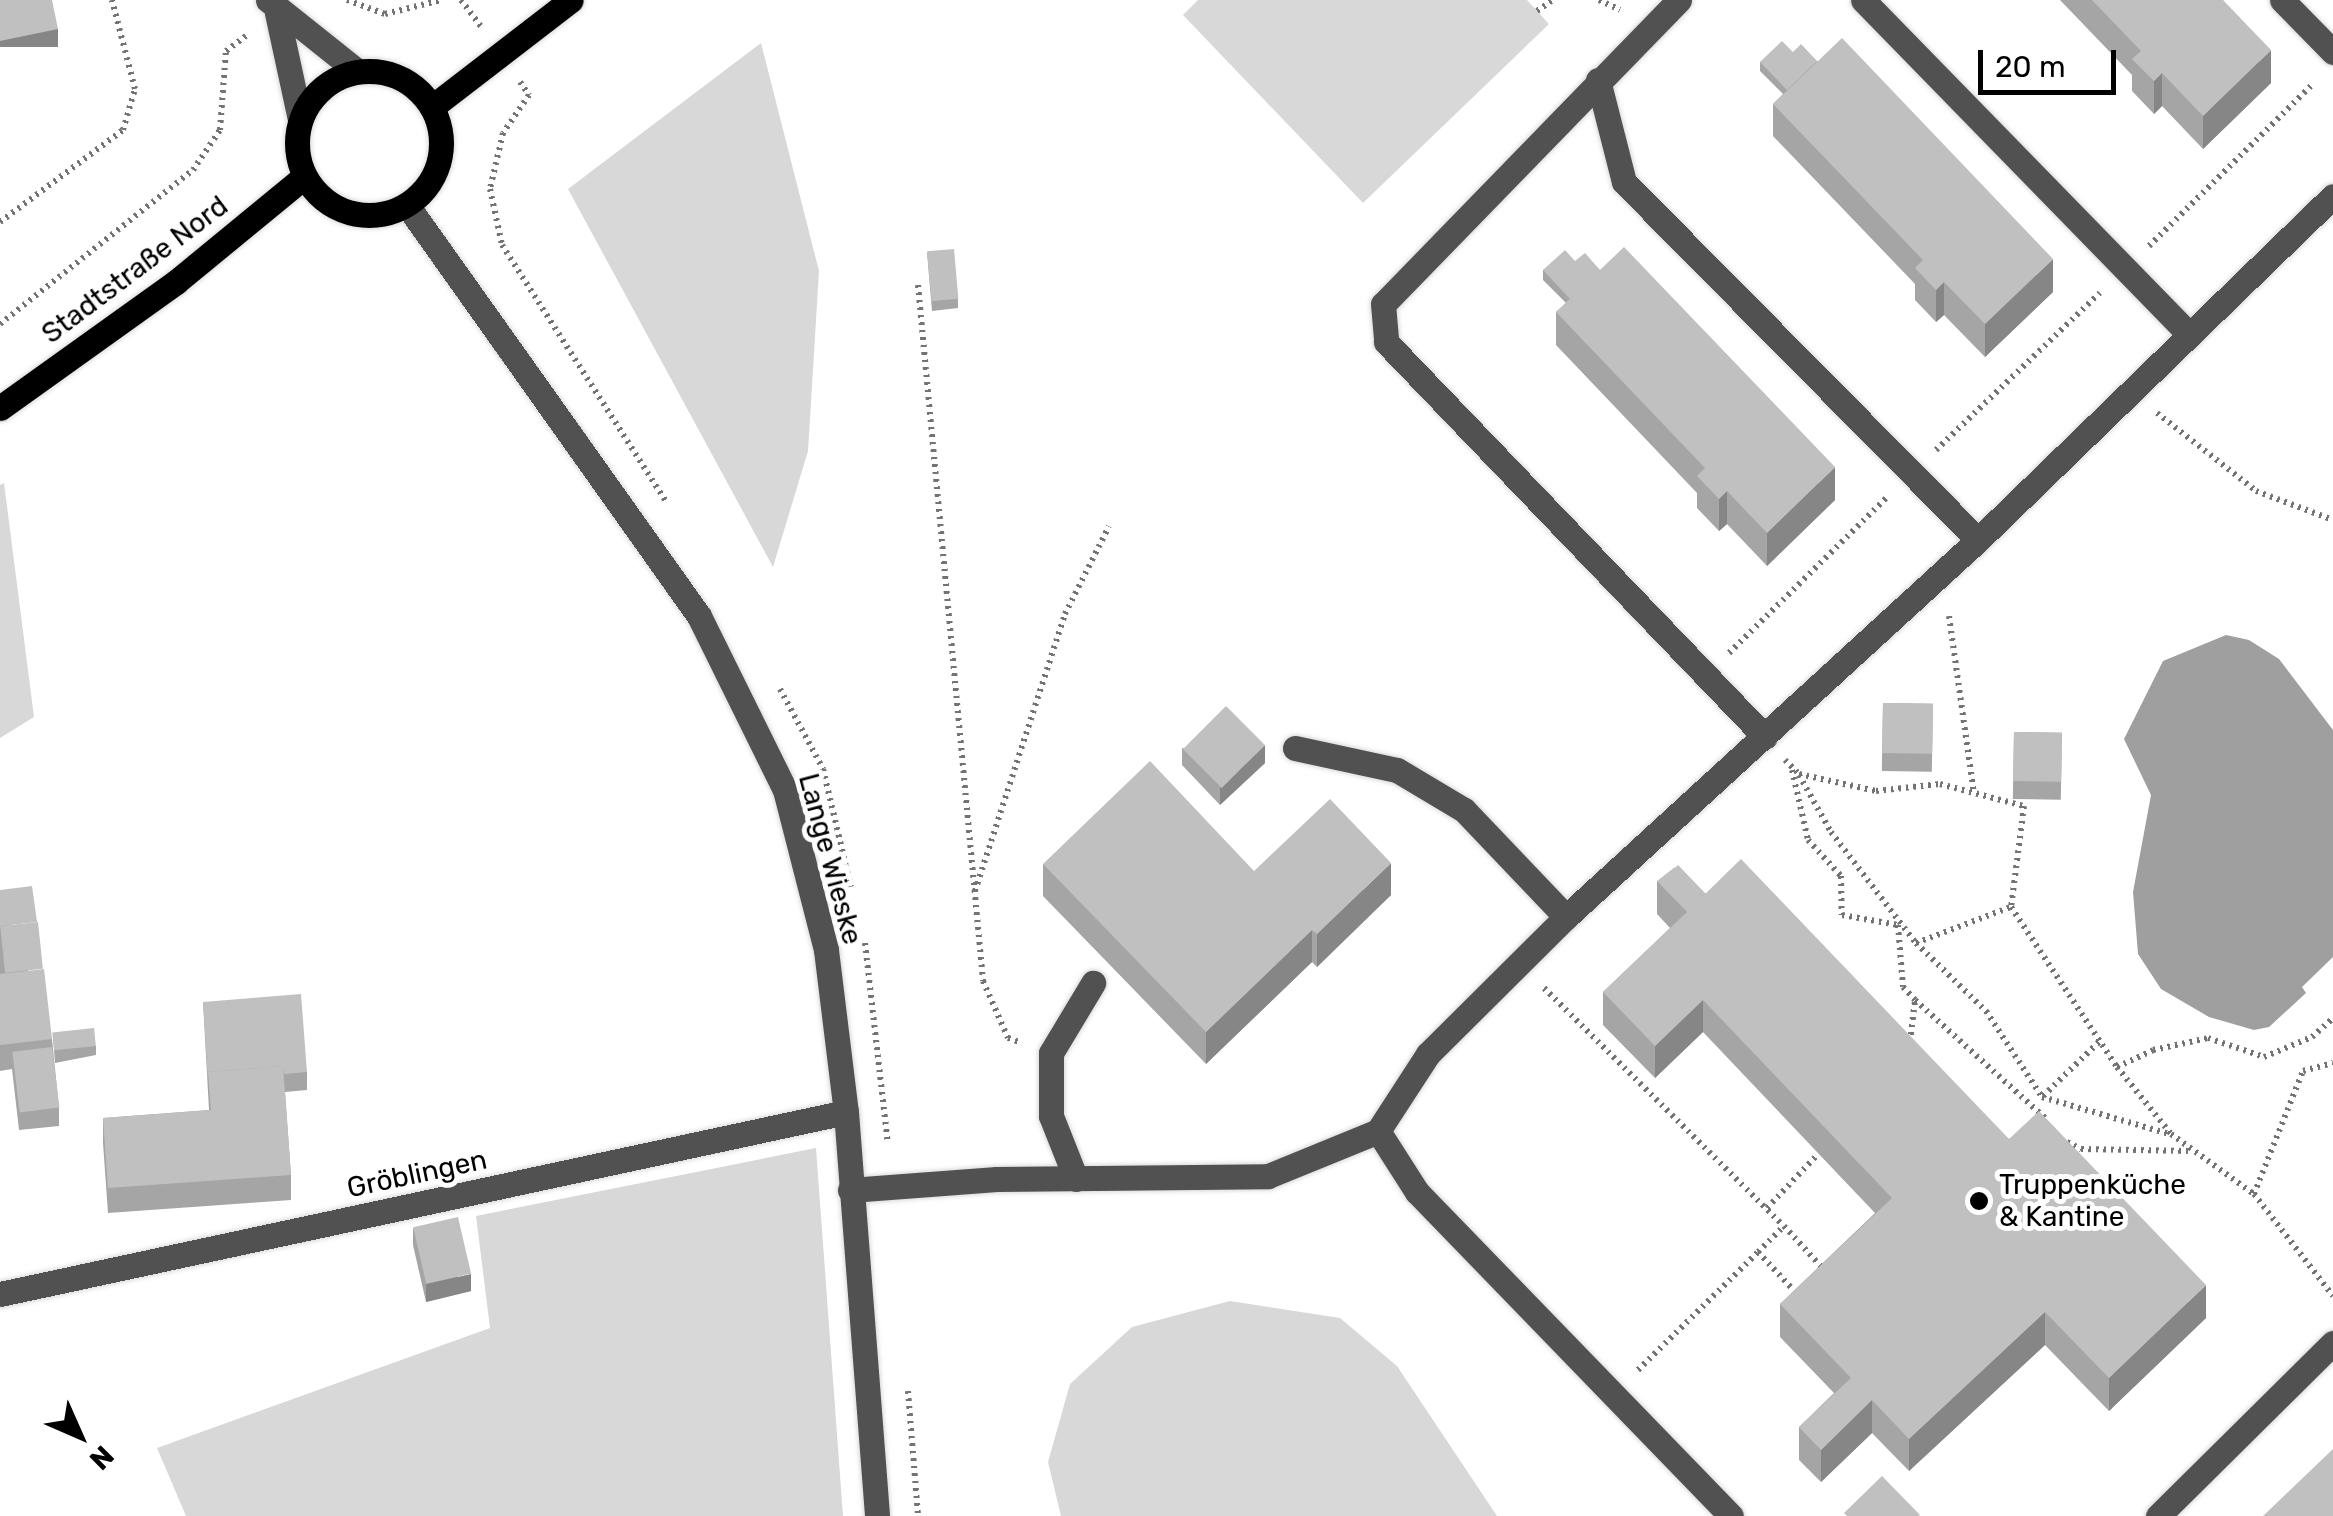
<!DOCTYPE html>
<meta charset="utf-8">
<style>
body{margin:0}
#map{position:relative;width:2333px;height:1516px;overflow:hidden;background:#fff;font-family:Rubik,sans-serif}
div>[style]{position:absolute}
[style*='--x']{left:calc(var(--x)*1px);top:calc(var(--y)*1px);width:calc(var(--w)*1px);rotate:calc(var(--a)*1deg)}
.green>*{inset:0;background:#d8d8d8}
.water>*{inset:0;background:#9f9f9f}
.path>*{height:6px;margin-top:-3px;transform-origin:0;background:repeating-linear-gradient(90deg,#737373 0 2.5px,transparent 0 7.5px)}
.roads{filter:drop-shadow(0 0 2px #dbdbdb) drop-shadow(0 0 2px #dbdbdb)}
.minor>*{height:25px;margin:-12.5px;padding:0 12.5px;transform-origin:12.5px;border-radius:12.5px;background:#515151}
.major>*{height:25px;margin:-12.5px;padding:0 12.5px;transform-origin:12.5px;border-radius:12.5px;background:#000}
.major>.ring{margin:-12.5px;padding:0;box-sizing:content-box;background:none;border:25px solid #000;border-radius:50%}
.wall>*{inset:0;background:#a5a5a5;transform-origin:0 0}
.shaded-wall>*{inset:0;background:#868686;transform-origin:0 0}
.building>*{inset:0;background:#c0c0c0;transform-origin:0 0}
.dots>*{width:28px;height:28px;translate:-50% -50%;box-sizing:border-box;border:5px solid #fff;border-radius:50%}
span{translate:-50% -50%;white-space:nowrap;text-align:center;line-height:1.15;-webkit-text-stroke:10px #fff;paint-order:stroke}
.street-label{font-size:28px;color:#000}
.poi-label{font-size:28px;color:#000}
.left{translate:0 -50%;text-align:left}
.north{position:absolute;left:30px;top:1386px;width:100px;height:100px;-webkit-text-stroke:8px #fff;paint-order:stroke;rotate:135deg;font-size:28px;font-weight:700;line-height:40px;text-align:center;color:#000}
.north::after{content:'';display:block;margin:auto;width:35px;height:45px;background:#000;clip-path:polygon(50% 0,100% 100%,50% 72%,0 100%)}
.scale{position:absolute;left:1978px;top:50px;width:138px;height:45px;box-sizing:border-box;border:5px solid #000;border-top:0;padding-left:12px;font-size:30px;line-height:35px;white-space:nowrap;color:#000;-webkit-text-stroke:8px #fff;paint-order:stroke}
</style>
<div id="map">
<div class="green">
<div style="clip-path:polygon(1198px 0,1527px 0,1549px 24px,1363px 203px,1183px 15px)"></div>
<div style="clip-path:polygon(761px 43px,819px 271px,808px 451px,773px 567px,568px 189px)"></div>
<div style="clip-path:polygon(4px 483px,34px 717px,0 738px,0 485px)"></div>
<div style="clip-path:polygon(816px 1148px,843px 1516px,186px 1516px,157px 1448px,490px 1328px,476px 1216px)"></div>
<div style="clip-path:polygon(1230px 1301px,1340px 1318px,1397px 1366px,1497px 1516px,1061px 1516px,1048px 1462px,1070px 1384px,1132px 1327px)"></div>
</div>
<div class="water">
<div style="clip-path:polygon(2226px 635px,2249px 640px,2279px 659px,2333px 730px,2333px 957px,2302px 987px,2306px 993px,2269px 1027px,2254px 1030px,2209px 1017px,2161px 989px,2138px 954px,2133px 892px,2151px 795px,2124px 739px,2163px 661px)"></div>
</div>
<div class="path">
<div style="--x:347;--y:0;--w:40;--a:20.2"></div>
<div style="--x:385;--y:14;--w:58;--a:-14"></div>
<div style="--x:461;--y:0;--w:34;--a:53"></div>
<div style="--x:1599;--y:0;--w:23;--a:25"></div>
<div style="--x:1537;--y:11;--w:19;--a:-35"></div>
<div style="--x:520;--y:82;--w:16;--a:55"></div>
<div style="--x:529;--y:95;--w:46;--a:124.4"></div>
<div style="--x:503;--y:133;--w:57;--a:103.1"></div>
<div style="--x:490;--y:189;--w:57;--a:77.9"></div>
<div style="--x:502;--y:245;--w:306;--a:57.4"></div>
<div style="--x:0;--y:222;--w:154;--a:-36.8"></div>
<div style="--x:123;--y:130;--w:43;--a:-73.7"></div>
<div style="--x:135;--y:89;--w:92;--a:-104.5"></div>
<div style="--x:2149;--y:246;--w:232;--a:-44.7"></div>
<div style="--x:918;--y:285;--w:699;--a:84.66"></div>
<div style="--x:983;--y:981;--w:62;--a:66.3"></div>
<div style="--x:1008;--y:1038;--w:15;--a:20"></div>
<div style="--x:0;--y:324;--w:247;--a:-38.6"></div>
<div style="--x:193;--y:170;--w:48;--a:-56"></div>
<div style="--x:220;--y:130;--w:79;--a:-85.7"></div>
<div style="--x:226;--y:51;--w:25;--a:-37"></div>
<div style="--x:2157;--y:413;--w:126;--a:38.2"></div>
<div style="--x:2256;--y:491;--w:82;--a:20.6"></div>
<div style="--x:1936;--y:450;--w:227;--a:-43.8"></div>
<div style="--x:1949;--y:616;--w:179;--a:82"></div>
<div style="--x:1729;--y:653;--w:222;--a:-44.6"></div>
<div style="--x:780;--y:689;--w:91;--a:61.7"></div>
<div style="--x:823;--y:769;--w:121;--a:76.7"></div>
<div style="--x:1785;--y:760;--w:20;--a:45"></div>
<div style="--x:1799;--y:774;--w:79;--a:12.4"></div>
<div style="--x:1876;--y:791;--w:64;--a:-6.2"></div>
<div style="--x:1940;--y:784;--w:87;--a:14.7"></div>
<div style="--x:2024;--y:806;--w:102;--a:97.3"></div>
<div style="--x:2011;--y:907;--w:192;--a:56.5"></div>
<div style="--x:2117;--y:1067;--w:86;--a:51.1"></div>
<div style="--x:2171;--y:1134;--w:102;--a:35.9"></div>
<div style="--x:2254;--y:1194;--w:129;--a:52.2"></div>
<div style="--x:1792;--y:770;--w:72;--a:77.1"></div>
<div style="--x:1808;--y:840;--w:49;--a:47.5"></div>
<div style="--x:1841;--y:876;--w:39;--a:89"></div>
<div style="--x:1842;--y:915;--w:57;--a:10.1"></div>
<div style="--x:1898;--y:925;--w:62;--a:85.4"></div>
<div style="--x:1903;--y:987;--w:18;--a:47"></div>
<div style="--x:1799;--y:775;--w:65;--a:60.7"></div>
<div style="--x:1831;--y:832;--w:140;--a:52.6"></div>
<div style="--x:1916;--y:943;--w:98;--a:44.2"></div>
<div style="--x:1986;--y:1011;--w:103;--a:56.9"></div>
<div style="--x:2042;--y:1097;--w:132;--a:16.2"></div>
<div style="--x:975;--y:891;--w:291;--a:-72"></div>
<div style="--x:1065;--y:614;--w:98;--a:-63.4"></div>
<div style="--x:865;--y:943;--w:202;--a:83.5"></div>
<div style="--x:1916;--y:943;--w:102;--a:-20.8"></div>
<div style="--x:1544;--y:988;--w:338;--a:44.8"></div>
<div style="--x:1910;--y:1042;--w:42;--a:-83.2"></div>
<div style="--x:1915;--y:1000;--w:176;--a:42.2"></div>
<div style="--x:2117;--y:1067;--w:40;--a:-25"></div>
<div style="--x:2153;--y:1050;--w:56;--a:-12.3"></div>
<div style="--x:2208;--y:1038;--w:59;--a:18.7"></div>
<div style="--x:2264;--y:1057;--w:52;--a:-22.6"></div>
<div style="--x:2312;--y:1037;--w:28;--a:-42"></div>
<div style="--x:2043;--y:1096;--w:81;--a:-44"></div>
<div style="--x:2067;--y:1142;--w:16;--a:27"></div>
<div style="--x:2081;--y:1149;--w:111;--a:1"></div>
<div style="--x:2254;--y:1194;--w:132;--a:-68.3"></div>
<div style="--x:2303;--y:1071;--w:31;--a:-15"></div>
<div style="--x:1767;--y:1208;--w:74;--a:-46.6"></div>
<div style="--x:1758;--y:1252;--w:37;--a:-45"></div>
<div style="--x:1784;--y:1226;--w:62;--a:47.6"></div>
<div style="--x:1638;--y:1370;--w:168;--a:-44.5"></div>
<div style="--x:1758;--y:1252;--w:60;--a:47"></div>
<div style="--x:908;--y:1391;--w:125;--a:85.4"></div>
</div>
<div class="roads">
<div class="minor">
<div style="--x:268;--y:0;--w:114;--a:38.6"></div>
<div style="--x:1679;--y:0;--w:424;--a:134.2"></div>
<div style="--x:1383;--y:304;--w:38;--a:85"></div>
<div style="--x:1386;--y:342;--w:547;--a:46.18"></div>
<div style="--x:1863;--y:0;--w:467;--a:45.7"></div>
<div style="--x:2282;--y:0;--w:73;--a:45.6"></div>
<div style="--x:277;--y:13;--w:108;--a:77.8"></div>
<div style="--x:1598;--y:80;--w:105;--a:75.7"></div>
<div style="--x:1624;--y:182;--w:503;--a:45.32"></div>
<div style="--x:407;--y:205;--w:504;--a:54.61"></div>
<div style="--x:699;--y:616;--w:194;--a:63.7"></div>
<div style="--x:785;--y:790;--w:165;--a:75.6"></div>
<div style="--x:826;--y:950;--w:163;--a:83"></div>
<div style="--x:846;--y:1112;--w:405;--a:85.6"></div>
<div style="--x:1295;--y:748;--w:104;--a:12.2"></div>
<div style="--x:1397;--y:770;--w:78;--a:30.8"></div>
<div style="--x:1464;--y:810;--w:148;--a:46.4"></div>
<div style="--x:1076;--y:1179;--w:68;--a:-111.6"></div>
<div style="--x:1051;--y:1116;--w:63;--a:-90"></div>
<div style="--x:1051;--y:1053;--w:82;--a:-59"></div>
<div style="--x:850;--y:1190;--w:147;--a:-4.3"></div>
<div style="--x:997;--y:1179;--w:271;--a:-0.6"></div>
<div style="--x:1268;--y:1176;--w:119;--a:-22.2"></div>
<div style="--x:0;--y:1294;--w:865;--a:-12.14"></div>
<div style="--x:1731;--y:1516;--w:451;--a:-134.1"></div>
<div style="--x:1417;--y:1192;--w:72;--a:-122.6"></div>
<div style="--x:1378;--y:1131;--w:92;--a:-57"></div>
<div style="--x:1428;--y:1054;--w:194;--a:-44.8"></div>
<div style="--x:1566;--y:917;--w:558;--a:-42.46"></div>
<div style="--x:1978;--y:540;--w:494;--a:-44.1"></div>
<div style="--x:2158;--y:1516;--w:246;--a:-44.7"></div>
</div>
<div class="major">
<div class="ring" style="left:297px;top:71px;width:119px;height:119px"></div>
<div style="--x:432;--y:107;--w:175;--a:-37.6"></div>
<div style="--x:0;--y:408;--w:216;--a:-35.6"></div>
<div style="--x:176;--y:282;--w:166;--a:-39.4"></div>
</div>
</div>
<div class="wall">
<div style="clip-path:polygon(2060px 0,2223px 0,2271px 83px,2203px 149px,2162px 106px,2154px 114px,2132px 91px,2132px 75px)"></div>
<div style="clip-path:polygon(1793px 52px,1817px 61px,2053px 292px,1985px 357px,1944px 315px,1936px 322px,1915px 300px,1915px 284px,1773px 136px,1773px 104px,1783px 94px,1760px 71px,1760px 62px)"></div>
<div style="clip-path:polygon(927px 252px,958px 299px,958px 308px,932px 311px)"></div>
<div style="clip-path:polygon(1575px 261px,1600px 270px,1835px 500px,1767px 566px,1727px 524px,1719px 531px,1697px 508px,1697px 493px,1556px 345px,1556px 312px,1566px 303px,1543px 280px,1543px 270px)"></div>
<div style="left:1883px;top:703px;width:50px;height:68px;rotate:1deg"></div>
<div style="left:2014px;top:732px;width:48px;height:67px;rotate:1deg"></div>
<div style="clip-path:polygon(1182px 748px,1265px 763px,1220px 805px,1182px 765px)"></div>
<div style="clip-path:polygon(1043px 864px,1254px 871px,1391px 895px,1317px 967px,1312px 962px,1206px 1064px,1043px 896px)"></div>
<div style="clip-path:polygon(1657px 881px,1706px 894px,2009px 1139px,2206px 1318px,2109px 1411px,2045px 1345px,1909px 1471px,1872px 1433px,1821px 1482px,1799px 1460px,1799px 1427px,1834px 1393px,1780px 1337px,1780px 1304px,1875px 1213px,1703px 1032px,1655px 1078px,1603px 1025px,1603px 992px,1670px 928px,1657px 914px)"></div>
<div style="clip-path:polygon(0 890px,52px 1039px,59px 1108px,59px 1126px,19px 1130px,12px 1069px,0 1071px)"></div>
<div style="clip-path:polygon(203px 1002px,307px 1072px,307px 1090px,285px 1092px,291px 1175px,291px 1200px,108px 1213px,103px 1143px,103px 1118px,209px 1110px)"></div>
<div style="clip-path:polygon(53px 1036px,96px 1046px,96px 1055px,55px 1063px)"></div>
<div style="clip-path:polygon(413px 1228px,471px 1291px,426px 1302px,413px 1245px)"></div>
</div>
<div class="shaded-wall">
<div style="left:58px;top:29px;width:18px;height:59px;rotate:90deg"></div>
<div style="clip-path:polygon(2271px 50px,2271px 83px,2203px 149px,2203px 116px)"></div>
<div style="clip-path:polygon(2162px 73px,2162px 106px,2154px 114px,2154px 81px)"></div>
<div style="clip-path:polygon(2053px 259px,2053px 292px,1985px 357px,1985px 324px)"></div>
<div style="clip-path:polygon(1944px 282px,1944px 315px,1936px 322px,1936px 290px)"></div>
<div style="clip-path:polygon(1835px 467px,1835px 500px,1767px 566px,1767px 533px)"></div>
<div style="clip-path:polygon(1727px 491px,1727px 524px,1719px 531px,1719px 499px)"></div>
<div style="clip-path:polygon(1265px 745px,1265px 763px,1220px 805px,1220px 788px)"></div>
<div style="clip-path:polygon(1391px 863px,1391px 895px,1317px 967px,1317px 934px)"></div>
<div style="clip-path:polygon(1312px 930px,1312px 962px,1206px 1064px,1206px 1032px)"></div>
<div style="clip-path:polygon(1703px 1000px,1703px 1032px,1655px 1078px,1655px 1046px)"></div>
<div style="clip-path:polygon(471px 1274px,471px 1291px,426px 1302px,426px 1284px)"></div>
<div style="clip-path:polygon(2206px 1285px,2206px 1318px,2109px 1411px,2109px 1378px)"></div>
<div style="clip-path:polygon(2045px 1312px,2045px 1345px,1909px 1471px,1909px 1439px)"></div>
<div style="clip-path:polygon(1872px 1400px,1872px 1433px,1821px 1482px,1821px 1450px)"></div>
</div>
<div class="building">
<div style="clip-path:polygon(0 0,52px 0,58px 29px,0 41px)"></div>
<div style="clip-path:polygon(2092px 0,2223px 0,2271px 50px,2203px 116px,2162px 73px,2154px 81px,2132px 59px,2141px 51px)"></div>
<div style="clip-path:polygon(1842px 38px,2053px 259px,1985px 324px,1944px 282px,1936px 290px,1915px 268px,1923px 260px,1773px 104px)"></div>
<div style="clip-path:polygon(1782px 41px,1793px 52px,1801px 44px,1817px 61px,1787px 90px,1760px 62px)"></div>
<div style="clip-path:polygon(1624px 247px,1835px 467px,1767px 533px,1727px 491px,1719px 499px,1697px 476px,1705px 468px,1556px 312px)"></div>
<div style="left:954px;top:249px;width:50px;height:27px;rotate:85deg"></div>
<div style="clip-path:polygon(1565px 250px,1575px 261px,1585px 253px,1600px 270px,1570px 299px,1543px 270px)"></div>
<div style="left:1883px;top:703px;width:50px;height:50px;rotate:1deg"></div>
<div style="left:1226px;top:706px;width:55px;height:61px;rotate:45deg"></div>
<div style="left:2014px;top:732px;width:48px;height:49px;rotate:1deg"></div>
<div style="clip-path:polygon(1150px 761px,1254px 871px,1330px 799px,1391px 863px,1317px 934px,1312px 930px,1206px 1032px,1043px 864px)"></div>
<div style="clip-path:polygon(1741px 859px,2009px 1139px,2039px 1111px,2206px 1285px,2109px 1378px,2045px 1312px,1909px 1439px,1872px 1400px,1821px 1450px,1799px 1427px,1851px 1378px,1780px 1304px,1892px 1198px,1703px 1000px,1655px 1046px,1603px 992px,1687px 912px,1657px 881px,1675px 867px,1703px 896px)"></div>
<div style="clip-path:polygon(1678px 865px,1706px 894px,1703px 896px,1675px 868px)"></div>
<div style="clip-path:polygon(32px 886px,37px 922px,0 926px,0 890px)"></div>
<div style="left:38px;top:922px;width:47px;height:38px;rotate:84deg"></div>
<div style="clip-path:polygon(44px 969px,52px 1039px,0 1045px,0 974px)"></div>
<div style="clip-path:polygon(301px 994px,307px 1072px,284px 1074px,283px 1066px,208px 1072px,208px 1080px,203px 1002px)"></div>
<div style="left:94px;top:1028px;width:18px;height:42px;rotate:84deg"></div>
<div style="left:52px;top:1047px;width:61px;height:40px;rotate:83deg"></div>
<div style="clip-path:polygon(283px 1066px,291px 1175px,108px 1188px,103px 1118px,211px 1110px,208px 1072px)"></div>
<div style="left:458px;top:1217px;width:58px;height:46px;rotate:77deg"></div>
<div style="clip-path:polygon(2333px 1449px,2333px 1516px,2263px 1516px)"></div>
<div style="clip-path:polygon(1882px 1476px,1920px 1515px,1918px 1516px,1847px 1516px,1844px 1513px)"></div>
</div>
<div class="dots">
<div style="left:1979px;top:1201px;background:#000"></div>
</div>
<div class="street-label">
<span style="left:135px;top:270px;rotate:-37deg">Stadtstraße Nord</span>
<span style="left:830px;top:859px;rotate:75deg">Lange Wieske</span>
<span style="left:417px;top:1174px;rotate:-12deg">Gröblingen</span>
</div>
<div class="poi-label">
<span class="left" style="left:1999px;top:1201px">Truppenküche<br>&amp; Kantine</span>
</div>
<div class="north">N</div>
<div class="scale">20 m</div>
</div>
